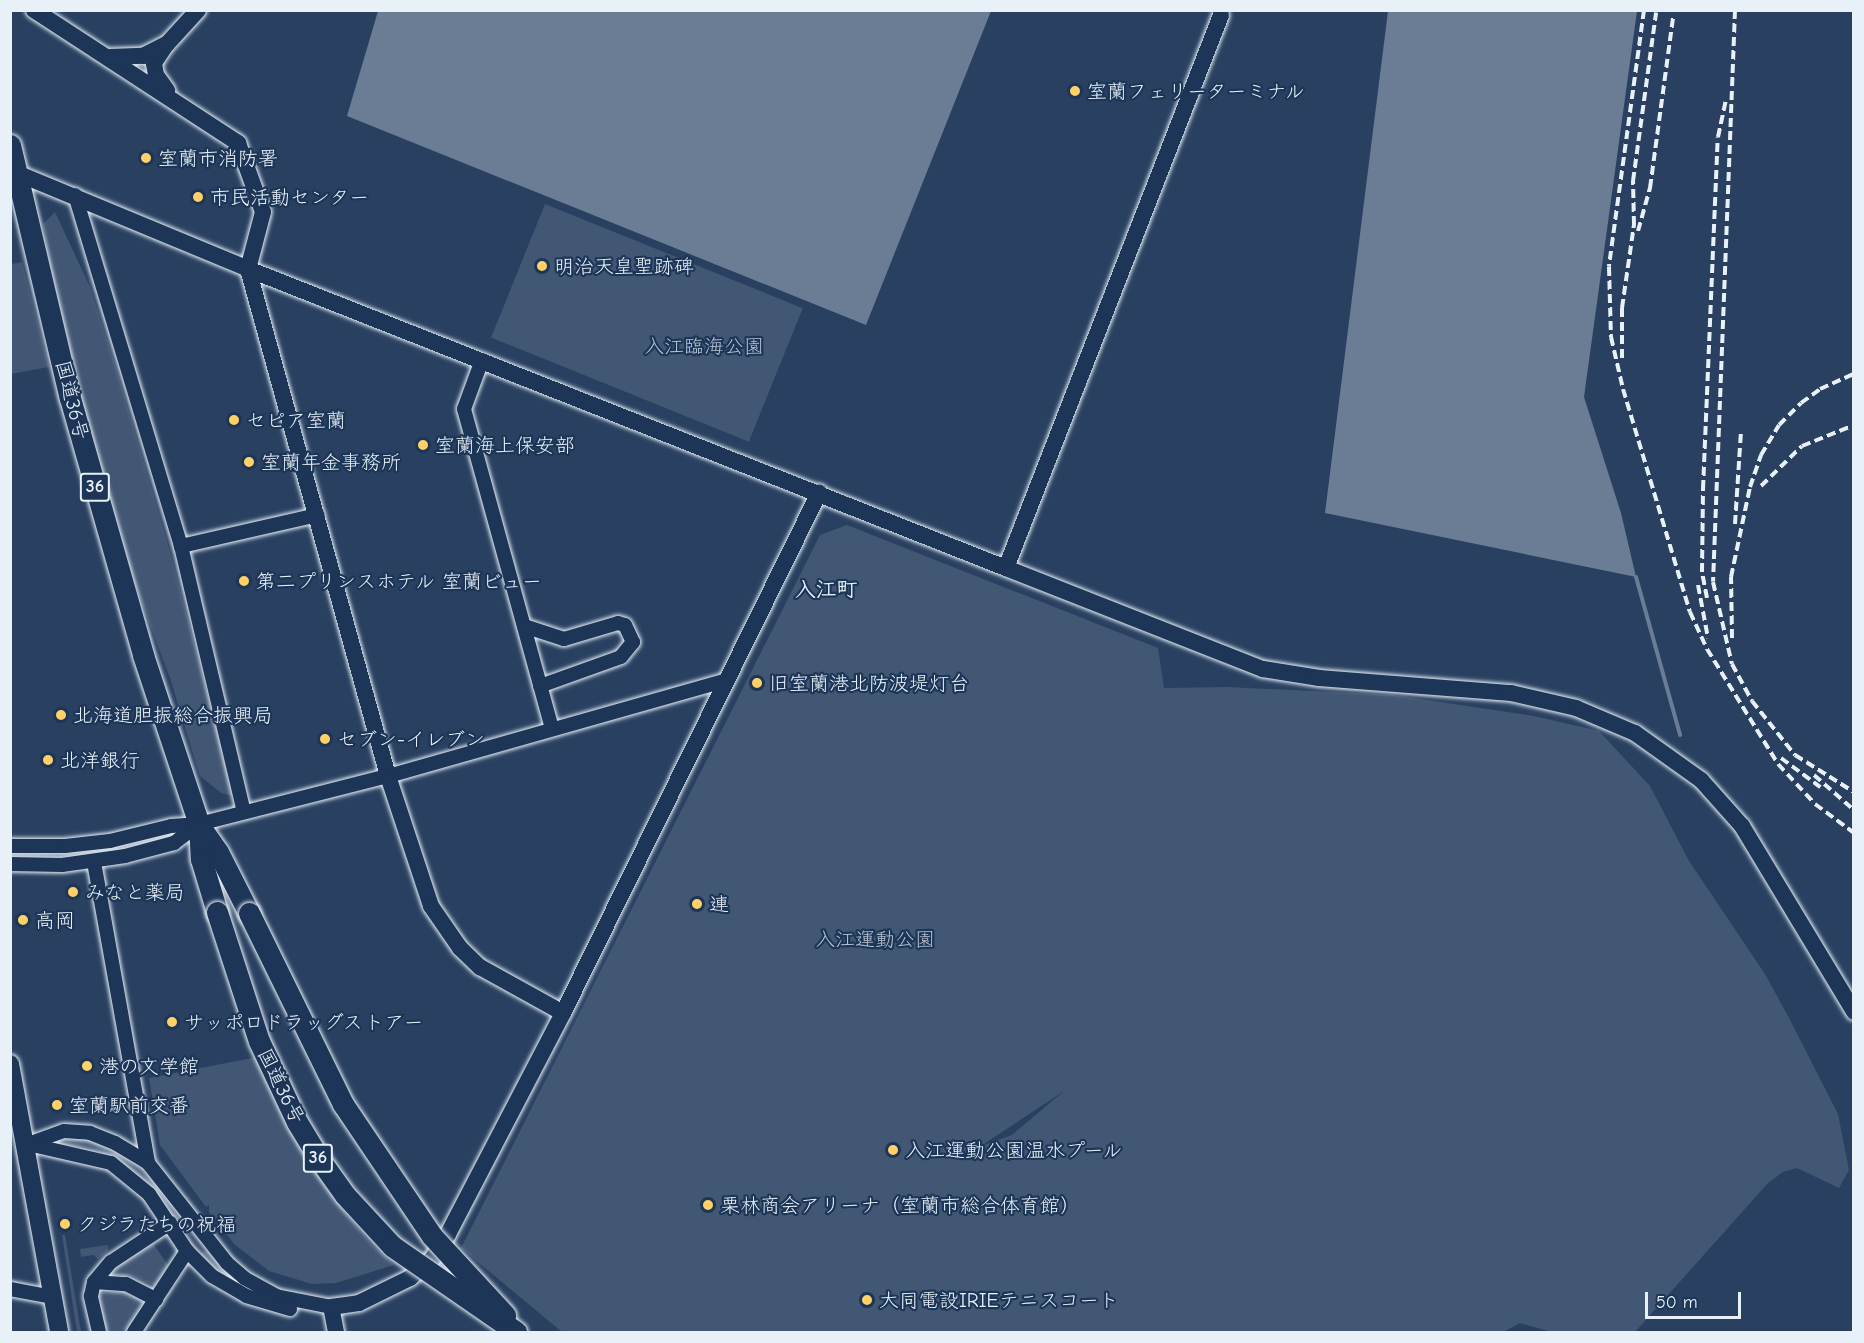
<!DOCTYPE html>
<meta charset="utf-8">
<style>
body{margin:0}
#map{position:relative;width:1864px;height:1343px;overflow:hidden;background:#294061;font-family:"Comic Neue","Klee One",sans-serif}
div>[style]{position:absolute}
[style*='--x']{left:calc(var(--x)*1px);top:calc(var(--y)*1px);width:calc(var(--w)*1px);rotate:calc(var(--a)*1deg)}
.green>*{inset:0;background:#415774;transform-origin:0 0}
.water>*{inset:0;background:#6b7c95}
.stream>*{height:4px;margin:-2px;padding:0 2px;transform-origin:2px;border-radius:2px;background:#6b7c95}
.roads{filter:drop-shadow(0 0 2px #e8f1f8) drop-shadow(0 0 2px #e8f1f8)}
.minor>*{height:14px;margin:-7px;padding:0 7px;transform-origin:7px;border-radius:7px;background:#1d3557}
.tertiary>*{height:16px;margin:-8px;padding:0 8px;transform-origin:8px;border-radius:8px;background:#1d3557}
.secondary>*{height:18px;margin:-9px;padding:0 9px;transform-origin:9px;border-radius:9px;background:#1d3557}
.trunk>*{height:21px;margin:-10.5px;padding:0 10.5px;transform-origin:10.5px;border-radius:10.5px;background:#1d3557}
.rail>*{height:4px;margin-top:-2px;transform-origin:0;background:repeating-linear-gradient(90deg,#e8f1f8 0 9px,transparent 0 13.5px)}
.bridges{filter:drop-shadow(0 0 2px #e8f1f8) drop-shadow(0 0 2px #e8f1f8)}
.trunk-bridge>*{height:21px;margin:-10.5px;padding:0 10.5px;transform-origin:10.5px;border-radius:10.5px;background:#1d3557}
.dots>*{width:16px;height:16px;translate:-50% -50%;box-sizing:border-box;border:3px solid #1d3557;border-radius:50%}
span{translate:-50% -50%;white-space:nowrap;text-align:center;line-height:1.15;-webkit-text-stroke:4.5px #1d3557;paint-order:stroke}
.shield-label span{padding:2px 4px;background:#1d3557;border:2px solid;border-radius:4px;-webkit-text-stroke-width:0}
.shield-label{font-size:18px;color:#e8f1f8;font-weight:700}
.poi-label{font-size:20px;color:#e8f1f8}
.left{translate:0 -50%;text-align:left}
.park-label{font-size:20px;color:#b6c3d0}
.street-label{font-size:20px;color:#e8f1f8}
.neighbourhood-label{font-size:21px;color:#e8f1f8;font-weight:700}
.frame{position:absolute;inset:0;border:12px solid #e8f1f8;pointer-events:none}
.scale{position:absolute;left:1645px;top:1292px;width:96px;height:27px;box-sizing:border-box;border:3px solid #e8f1f8;border-top:0;padding-left:8px;font-size:18px;line-height:21px;white-space:nowrap;color:#e8f1f8;-webkit-text-stroke:4px #1d3557;paint-order:stroke}
</style>
<div id="map">
<div class="green">
<div style="left:545px;top:204px;width:278px;height:144px;rotate:22deg"></div>
<div style="clip-path:polygon(55px 212px,90px 287px,116px 368px,170px 552px,234px 796px,221px 793px,200px 776px,171px 681px,125px 557px,61px 332px,43px 224px)"></div>
<div style="clip-path:polygon(22px 262px,49px 367px,11px 374px,11px 264px)"></div>
<div style="clip-path:polygon(evenodd,847px 525px,1158px 648px,1164px 688px,1227px 687px,1393px 695px,1534px 716px,1599px 731px,1650px 786px,1689px 861px,1765px 974px,1788px 1016px,1838px 1114px,1849px 1170px,1839px 1188px,1797px 1168px,1783px 1172px,1768px 1183px,1635px 1332px,1552px 1332px,1520px 1323px,1503px 1332px,562px 1332px,461px 1248px,820px 535px,847px 525px,1064px 1091px,1012px 1135px,984px 1145px,984px 1144px,1064px 1091px)"></div>
<div style="clip-path:polygon(257px 1057px,342px 1209px,371px 1244px,394px 1265px,336px 1283px,312px 1284px,269px 1271px,234px 1244px,209px 1212px,209px 1205px,206px 1207px,160px 1145px,149px 1078px)"></div>
<div style="clip-path:polygon(57px 1136px,88px 1138px,134px 1162px,167px 1195px,177px 1216px,171px 1216px,112px 1156px,87px 1147px,58px 1144px)"></div>
<div style="clip-path:polygon(62px 1235px,65px 1235px,81px 1332px,77px 1332px)"></div>
<div style="clip-path:polygon(152px 1242px,171px 1269px,158px 1287px,130px 1275px,112px 1275px,113px 1269px)"></div>
<div style="clip-path:polygon(108px 1245px,108px 1251px,98px 1259px,93px 1255px,81px 1257px,80px 1249px)"></div>
<div style="clip-path:polygon(209px 1250px,255px 1291px,226px 1281px,200px 1258px,202px 1252px)"></div>
<div style="clip-path:polygon(124px 1292px,141px 1300px,144px 1307px,129px 1331px,107px 1332px,102px 1327px,97px 1298px,101px 1293px)"></div>
</div>
<div class="water">
<div style="clip-path:polygon(378px 11px,378px 10px,991px 11px,866px 325px,347px 116px)"></div>
<div style="clip-path:polygon(1388px 11px,1637px 11px,1584px 397px,1621px 513px,1636px 577px,1325px 513px)"></div>
</div>
<div class="stream">
<div style="--x:1636;--y:577;--w:164;--a:74.4"></div>
</div>
<div class="roads">
<div class="minor">
<div style="--x:75;--y:195;--w:367;--a:73.2"></div>
<div style="--x:181;--y:546;--w:273;--a:76.7"></div>
<div style="--x:482;--y:360;--w:52;--a:110.2"></div>
<div style="--x:464;--y:409;--w:331;--a:74.6"></div>
<div style="--x:181;--y:546;--w:140;--a:-12.8"></div>
<div style="--x:524;--y:626;--w:42;--a:18"></div>
<div style="--x:564;--y:639;--w:56;--a:-16.5"></div>
<div style="--x:618;--y:623;--w:7;--a:16"></div>
<div style="--x:625;--y:625;--w:19;--a:65"></div>
<div style="--x:633;--y:642;--w:19;--a:129"></div>
<div style="--x:621;--y:657;--w:86;--a:160.3"></div>
<div style="--x:10;--y:846;--w:55;--a:0"></div>
<div style="--x:65;--y:846;--w:45;--a:-6.3"></div>
<div style="--x:110;--y:841;--w:63;--a:-13.8"></div>
<div style="--x:171;--y:826;--w:28;--a:-4"></div>
<div style="--x:199;--y:824;--w:195;--a:-14.3"></div>
<div style="--x:388;--y:776;--w:352;--a:-15.8"></div>
<div style="--x:94;--y:862;--w:306;--a:79.8"></div>
<div style="--x:10;--y:864;--w:52;--a:1.1"></div>
<div style="--x:62;--y:865;--w:64;--a:-8.1"></div>
<div style="--x:125;--y:856;--w:51;--a:-14.9"></div>
<div style="--x:174;--y:843;--w:31;--a:-37"></div>
<div style="--x:28;--y:1144;--w:38;--a:-20"></div>
<div style="--x:64;--y:1131;--w:26;--a:4"></div>
<div style="--x:90;--y:1133;--w:27;--a:22"></div>
<div style="--x:115;--y:1143;--w:39;--a:31"></div>
<div style="--x:148;--y:1163;--w:127;--a:51.7"></div>
<div style="--x:227;--y:1263;--w:23;--a:41"></div>
<div style="--x:244;--y:1278;--w:37;--a:29"></div>
<div style="--x:276;--y:1296;--w:56;--a:11.3"></div>
<div style="--x:28;--y:1144;--w:85;--a:12.9"></div>
<div style="--x:111;--y:1163;--w:49;--a:39.2"></div>
<div style="--x:149;--y:1194;--w:69;--a:56.3"></div>
<div style="--x:187;--y:1251;--w:35;--a:45"></div>
<div style="--x:212;--y:1276;--w:39;--a:30"></div>
<div style="--x:246;--y:1296;--w:46;--a:16.5"></div>
<div style="--x:94;--y:1282;--w:32;--a:4"></div>
<div style="--x:126;--y:1284;--w:34;--a:27"></div>
<div style="--x:10;--y:1289;--w:44;--a:10.5"></div>
<div style="--x:99;--y:1332;--w:37;--a:-103"></div>
<div style="--x:91;--y:1296;--w:14;--a:-78"></div>
<div style="--x:94;--y:1282;--w:26;--a:-50"></div>
<div style="--x:111;--y:1262;--w:71;--a:-33.5"></div>
<div style="--x:134;--y:1332;--w:97;--a:-56.8"></div>
</div>
<div class="tertiary">
<div style="--x:34;--y:10;--w:244;--a:33.1"></div>
<div style="--x:238;--y:143;--w:73;--a:70.1"></div>
<div style="--x:263;--y:212;--w:59;--a:104.7"></div>
<div style="--x:248;--y:269;--w:526;--a:74.56"></div>
<div style="--x:388;--y:776;--w:137;--a:71.7"></div>
<div style="--x:431;--y:906;--w:51;--a:55.4"></div>
<div style="--x:460;--y:948;--w:28;--a:44"></div>
<div style="--x:480;--y:967;--w:95;--a:29"></div>
<div style="--x:166;--y:45;--w:22;--a:124"></div>
<div style="--x:154;--y:63;--w:12;--a:81"></div>
<div style="--x:156;--y:75;--w:19;--a:54"></div>
<div style="--x:109;--y:57;--w:34;--a:-2"></div>
<div style="--x:143;--y:56;--w:27;--a:-27"></div>
<div style="--x:167;--y:44;--w:46;--a:-47.6"></div>
<div style="--x:19;--y:174;--w:248;--a:22.5"></div>
<div style="--x:248;--y:269;--w:815;--a:21.53"></div>
<div style="--x:1006;--y:568;--w:593;--a:-68.75"></div>
<div style="--x:1006;--y:568;--w:276;--a:21.5"></div>
<div style="--x:1263;--y:669;--w:57;--a:9.1"></div>
<div style="--x:1319;--y:678;--w:193;--a:4.5"></div>
<div style="--x:1511;--y:693;--w:67;--a:13"></div>
<div style="--x:1576;--y:708;--w:64;--a:23"></div>
<div style="--x:1635;--y:733;--w:81;--a:35.5"></div>
<div style="--x:1701;--y:780;--w:62;--a:48.3"></div>
<div style="--x:1742;--y:826;--w:217;--a:58.9"></div>
<div style="--x:336;--y:1332;--w:25;--a:-101"></div>
<div style="--x:331;--y:1307;--w:28;--a:-8"></div>
<div style="--x:359;--y:1303;--w:57;--a:-26.1"></div>
<div style="--x:410;--y:1278;--w:29;--a:-41"></div>
<div style="--x:432;--y:1259;--w:30;--a:-57"></div>
<div style="--x:448;--y:1234;--w:249;--a:-62.5"></div>
<div style="--x:563;--y:1013;--w:580;--a:-63.79"></div>
</div>
<div class="secondary">
<div style="--x:10;--y:1064;--w:272;--a:79.6"></div>
</div>
<div class="trunk">
<div style="--x:10;--y:145;--w:260;--a:76.7"></div>
<div style="--x:70;--y:398;--w:267;--a:74.1"></div>
<div style="--x:143;--y:655;--w:178;--a:71.7"></div>
<div style="--x:199;--y:824;--w:35;--a:87"></div>
<div style="--x:201;--y:859;--w:55;--a:73.2"></div>
<div style="--x:199;--y:825;--w:33;--a:55"></div>
<div style="--x:218;--y:852;--w:68;--a:63.1"></div>
</div>
</div>
<div class="rail">
<div style="--x:1644;--y:10;--w:259;--a:97.8"></div>
<div style="--x:1609;--y:267;--w:70;--a:88.4"></div>
<div style="--x:1611;--y:337;--w:53;--a:77"></div>
<div style="--x:1623;--y:389;--w:233;--a:73.3"></div>
<div style="--x:1690;--y:612;--w:41;--a:65.3"></div>
<div style="--x:1707;--y:649;--w:135;--a:58.3"></div>
<div style="--x:1778;--y:764;--w:54;--a:47.2"></div>
<div style="--x:1815;--y:804;--w:49;--a:36.6"></div>
<div style="--x:1735;--y:10;--w:572;--a:92.2"></div>
<div style="--x:1713;--y:582;--w:84;--a:77"></div>
<div style="--x:1732;--y:664;--w:42;--a:61.6"></div>
<div style="--x:1752;--y:701;--w:69;--a:51.5"></div>
<div style="--x:1795;--y:755;--w:70;--a:32.1"></div>
<div style="--x:1638;--y:231;--w:45;--a:-74.4"></div>
<div style="--x:1650;--y:188;--w:172;--a:-82.3"></div>
<div style="--x:1622;--y:358;--w:50;--a:-90"></div>
<div style="--x:1622;--y:308;--w:84;--a:-81.8"></div>
<div style="--x:1634;--y:225;--w:44;--a:-91.3"></div>
<div style="--x:1633;--y:181;--w:170;--a:-82.2"></div>
<div style="--x:1761;--y:486;--w:57;--a:-44.3"></div>
<div style="--x:1802;--y:446;--w:56;--a:-22"></div>
<div style="--x:1735;--y:524;--w:93;--a:-86.3"></div>
<div style="--x:1698;--y:585;--w:54;--a:79.3"></div>
<div style="--x:1707;--y:598;--w:26;--a:-101"></div>
<div style="--x:1702;--y:572;--w:83;--a:-89.3"></div>
<div style="--x:1703;--y:489;--w:352;--a:-87.6"></div>
<div style="--x:1718;--y:137;--w:40;--a:-78"></div>
<div style="--x:1732;--y:638;--w:61;--a:-90.9"></div>
<div style="--x:1731;--y:577;--w:92;--a:-78.1"></div>
<div style="--x:1750;--y:487;--w:34;--a:-71"></div>
<div style="--x:1761;--y:455;--w:35;--a:-59"></div>
<div style="--x:1779;--y:425;--w:31;--a:-45"></div>
<div style="--x:1801;--y:403;--w:24;--a:-36"></div>
<div style="--x:1820;--y:389;--w:37;--a:-24"></div>
<div style="--x:1781;--y:758;--w:49;--a:36.6"></div>
<div style="--x:1814;--y:775;--w:53;--a:41.2"></div>
</div>
<div class="bridges">
<div class="trunk-bridge">
<div style="--x:217;--y:912;--w:136;--a:72"></div>
<div style="--x:259;--y:1041;--w:89;--a:64.9"></div>
<div style="--x:297;--y:1122;--w:44;--a:58.8"></div>
<div style="--x:320;--y:1160;--w:43;--a:54.5"></div>
<div style="--x:345;--y:1195;--w:69;--a:47.3"></div>
<div style="--x:392;--y:1246;--w:151;--a:34.7"></div>
<div style="--x:249;--y:913;--w:213;--a:63.8"></div>
<div style="--x:343;--y:1104;--w:159;--a:56"></div>
<div style="--x:432;--y:1236;--w:108;--a:47.3"></div>
</div>
</div>
<div class="dots">
<div style="left:1075px;top:91px;background:#ffd166"></div>
<div style="left:146px;top:158px;background:#ffd166"></div>
<div style="left:198px;top:197px;background:#ffd166"></div>
<div style="left:542px;top:266px;background:#ffd166"></div>
<div style="left:234px;top:420px;background:#ffd166"></div>
<div style="left:423px;top:445px;background:#ffd166"></div>
<div style="left:249px;top:462px;background:#ffd166"></div>
<div style="left:244px;top:581px;background:#ffd166"></div>
<div style="left:757px;top:683px;background:#ffd166"></div>
<div style="left:61px;top:715px;background:#ffd166"></div>
<div style="left:325px;top:739px;background:#ffd166"></div>
<div style="left:48px;top:760px;background:#ffd166"></div>
<div style="left:73px;top:892px;background:#ffd166"></div>
<div style="left:697px;top:904px;background:#ffd166"></div>
<div style="left:23px;top:920px;background:#ffd166"></div>
<div style="left:172px;top:1022px;background:#ffd166"></div>
<div style="left:87px;top:1066px;background:#ffd166"></div>
<div style="left:57px;top:1105px;background:#ffd166"></div>
<div style="left:893px;top:1150px;background:#ffd166"></div>
<div style="left:708px;top:1205px;background:#ffd166"></div>
<div style="left:65px;top:1224px;background:#ffd166"></div>
<div style="left:867px;top:1300px;background:#ffd166"></div>
</div>
<div class="shield-label">
<span style="left:95px;top:487px">36</span>
<span style="left:318px;top:1158px">36</span>
</div>
<div class="poi-label">
<span class="left" style="left:1087px;top:91px">室蘭フェリーターミナル</span>
<span class="left" style="left:158px;top:158px">室蘭市消防署</span>
<span class="left" style="left:210px;top:197px">市民活動センター</span>
<span class="left" style="left:554px;top:266px">明治天皇聖跡碑</span>
<span class="left" style="left:246px;top:420px">セピア室蘭</span>
<span class="left" style="left:435px;top:445px">室蘭海上保安部</span>
<span class="left" style="left:261px;top:462px">室蘭年金事務所</span>
<span class="left" style="left:256px;top:581px">第二プリンスホテル 室蘭ビュー</span>
<span class="left" style="left:769px;top:683px">旧室蘭港北防波堤灯台</span>
<span class="left" style="left:73px;top:715px">北海道胆振総合振興局</span>
<span class="left" style="left:337px;top:739px">セブン-イレブン</span>
<span class="left" style="left:60px;top:760px">北洋銀行</span>
<span class="left" style="left:85px;top:892px">みなと薬局</span>
<span class="left" style="left:709px;top:904px">連</span>
<span class="left" style="left:35px;top:920px">高岡</span>
<span class="left" style="left:184px;top:1022px">サッポロドラッグストアー</span>
<span class="left" style="left:99px;top:1066px">港の文学館</span>
<span class="left" style="left:69px;top:1105px">室蘭駅前交番</span>
<span class="left" style="left:905px;top:1150px">入江運動公園温水プール</span>
<span class="left" style="left:720px;top:1205px">栗林商会アリーナ（室蘭市総合体育館）</span>
<span class="left" style="left:77px;top:1224px">クジラたちの祝福</span>
<span class="left" style="left:879px;top:1300px">大同電設IRIEテニスコート</span>
</div>
<div class="park-label">
<span style="left:704px;top:346px">入江臨海公園</span>
<span style="left:875px;top:939px">入江運動公園</span>
</div>
<div class="street-label">
<span style="left:72px;top:400px;rotate:76deg">国道36号</span>
<span style="left:281px;top:1086px;rotate:64deg">国道36号</span>
</div>
<div class="neighbourhood-label">
<span style="left:826px;top:589px">入江町</span>
</div>
<div class="frame"></div>
<div class="scale">50 m</div>
</div>
